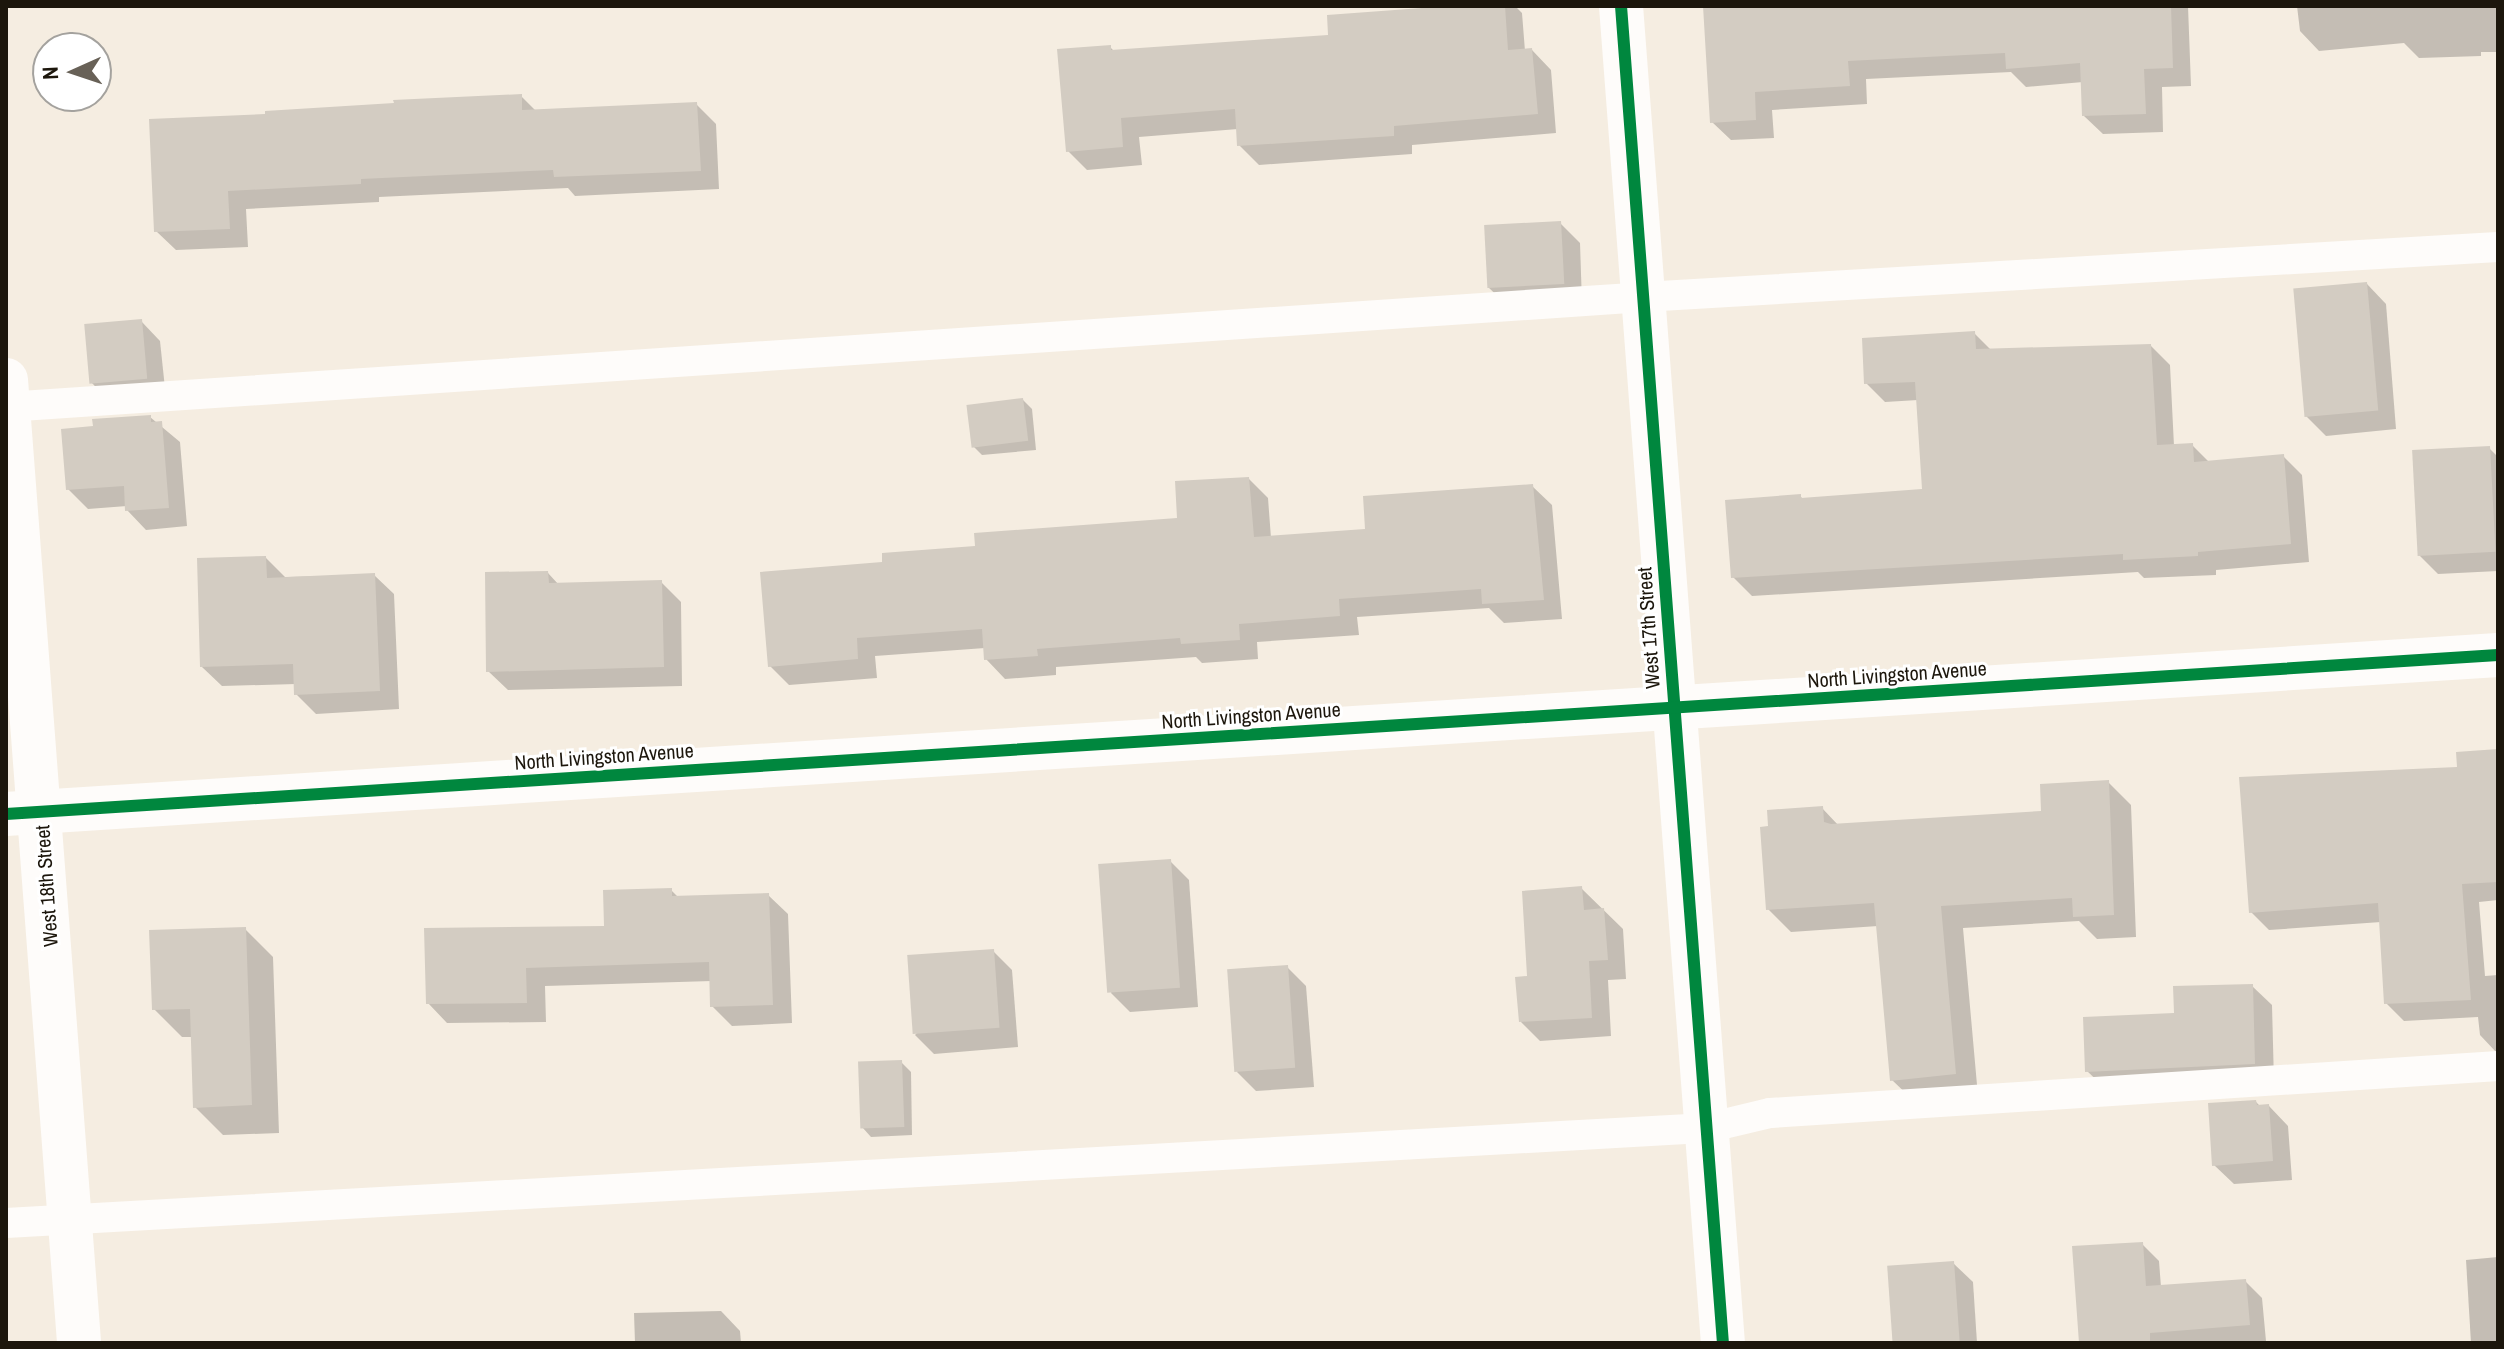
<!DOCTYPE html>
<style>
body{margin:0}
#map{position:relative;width:2504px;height:1349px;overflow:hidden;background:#f5ede1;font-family:"Archivo Narrow",sans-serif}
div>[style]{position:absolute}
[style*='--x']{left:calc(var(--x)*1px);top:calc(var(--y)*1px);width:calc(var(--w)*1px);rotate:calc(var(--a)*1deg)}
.shadow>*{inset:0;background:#0003}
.building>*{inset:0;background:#d3ccc2;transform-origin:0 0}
.service>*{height:30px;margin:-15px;padding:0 15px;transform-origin:15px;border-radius:15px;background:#fefcfa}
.minor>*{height:44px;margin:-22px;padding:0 22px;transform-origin:22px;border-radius:22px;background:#fefcfa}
.cycleway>*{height:12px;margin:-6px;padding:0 6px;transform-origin:6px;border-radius:6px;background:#00873e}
span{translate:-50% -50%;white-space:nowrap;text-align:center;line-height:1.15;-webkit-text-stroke:6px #fff;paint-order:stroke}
.street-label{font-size:20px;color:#1c160c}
.frame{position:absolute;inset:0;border:8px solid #1c160c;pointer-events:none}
.north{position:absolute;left:32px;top:32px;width:80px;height:80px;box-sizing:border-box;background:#fff;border:2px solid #a4a29e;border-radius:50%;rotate:267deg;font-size:22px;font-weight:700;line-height:32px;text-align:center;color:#1c160c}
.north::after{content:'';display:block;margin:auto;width:28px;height:36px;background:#686157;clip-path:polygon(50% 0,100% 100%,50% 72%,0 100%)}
</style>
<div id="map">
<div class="shadow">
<div style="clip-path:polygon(1438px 6px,1515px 6px,1522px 13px,1525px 51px,1532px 50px,1551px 70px,1556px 133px,1412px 145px,1412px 154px,1259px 165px,1239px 145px,1238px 129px,1139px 137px,1142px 165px,1087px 170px,1068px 151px,1110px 47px,1115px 52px,1330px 36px)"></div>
<div style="clip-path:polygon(1705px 6px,2188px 6px,2191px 86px,2162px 87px,2163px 132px,2103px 134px,2084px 116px,2083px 82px,2026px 87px,2011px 72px,1866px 79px,1867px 104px,1772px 110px,1774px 138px,1731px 140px,1712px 122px)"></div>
<div style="clip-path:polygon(2297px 6px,2498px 6px,2498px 52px,2481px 52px,2481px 56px,2419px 58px,2404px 43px,2319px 51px,2300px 31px)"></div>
<div style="clip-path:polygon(521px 96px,536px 111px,696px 104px,716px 124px,719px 189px,575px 196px,568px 188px,379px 197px,379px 202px,246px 209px,248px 247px,176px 250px,156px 231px,267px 116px)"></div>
<div style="clip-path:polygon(1560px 223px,1580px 243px,1582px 303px,1508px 306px,1488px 287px)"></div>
<div style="clip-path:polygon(2367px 284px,2386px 304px,2396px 429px,2326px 436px,2306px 416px)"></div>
<div style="clip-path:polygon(141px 321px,160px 341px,166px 398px,110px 402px,91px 382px)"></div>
<div style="clip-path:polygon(1974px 333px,1991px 350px,2151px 346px,2170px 365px,2174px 446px,2192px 445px,2209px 462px,2283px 456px,2302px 475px,2309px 562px,2216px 570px,2216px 575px,2144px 578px,2138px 572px,1752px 596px,1733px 577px,1800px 496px,1804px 500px,1924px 490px,1918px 400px,1885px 402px,1866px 383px)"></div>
<div style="clip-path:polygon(1023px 400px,1032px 409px,1036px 450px,982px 455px,972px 445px)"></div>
<div style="clip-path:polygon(150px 417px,180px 442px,187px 526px,146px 530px,127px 510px,127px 506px,88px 509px,68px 489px)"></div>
<div style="clip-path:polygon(2489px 448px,2498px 457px,2498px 571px,2438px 574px,2419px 555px)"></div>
<div style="clip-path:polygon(1249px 479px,1268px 498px,1271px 538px,1367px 531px,1532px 486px,1552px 505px,1562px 619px,1504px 623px,1489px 608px,1357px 617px,1359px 635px,1257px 642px,1258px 659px,1202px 663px,1196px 657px,1056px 667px,1056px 675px,1005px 679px,986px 659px,985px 648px,875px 656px,877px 678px,789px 685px,770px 666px,885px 564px,1179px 520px)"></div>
<div style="clip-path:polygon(266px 558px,285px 577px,374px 575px,394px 594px,399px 709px,316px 714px,296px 694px,296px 684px,222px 686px,202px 667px)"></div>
<div style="clip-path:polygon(548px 573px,559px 585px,661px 582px,681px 602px,682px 686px,508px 690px,488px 671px)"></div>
<div style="clip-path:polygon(2498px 751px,2498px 900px,2479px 902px,2485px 976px,2498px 975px,2496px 1052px,2480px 1035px,2478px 1017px,2404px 1021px,2386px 1003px,2381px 922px,2269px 930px,2251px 912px,2459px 769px)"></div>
<div style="clip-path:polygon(2108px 782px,2131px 805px,2136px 937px,2097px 939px,2079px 921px,1963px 928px,1978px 1096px,1915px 1102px,1892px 1080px,1878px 926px,1791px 932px,1768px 909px,1822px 808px,1839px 826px,2043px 813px)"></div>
<div style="clip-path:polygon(1170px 861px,1189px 880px,1198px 1007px,1130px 1012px,1111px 993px)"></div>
<div style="clip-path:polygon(1581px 888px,1623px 929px,1626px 979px,1608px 980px,1611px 1036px,1540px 1041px,1521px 1022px,1529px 978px)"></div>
<div style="clip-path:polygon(671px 890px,678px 897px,768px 895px,788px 914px,792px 1023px,732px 1026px,712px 1006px,712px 981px,545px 986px,546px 1022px,447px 1023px,428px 1003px,606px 928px)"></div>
<div style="clip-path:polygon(245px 929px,273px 957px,279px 1133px,223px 1135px,195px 1107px,193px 1037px,182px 1037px,154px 1009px)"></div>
<div style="clip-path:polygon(993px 951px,1012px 970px,1018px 1047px,934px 1054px,915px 1035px)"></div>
<div style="clip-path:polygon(1287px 967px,1306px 986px,1314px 1087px,1256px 1091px,1237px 1072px)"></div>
<div style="clip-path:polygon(2252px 986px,2272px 1005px,2274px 1082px,2107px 1090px,2087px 1071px,2176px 1015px)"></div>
<div style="clip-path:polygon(901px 1062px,911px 1072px,912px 1135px,871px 1137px,862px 1127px)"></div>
<div style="clip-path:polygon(2256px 1102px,2261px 1107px,2269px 1106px,2288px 1126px,2292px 1180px,2234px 1184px,2214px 1165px)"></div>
<div style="clip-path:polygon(2142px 1244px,2159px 1261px,2161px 1287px,2245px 1281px,2262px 1298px,2266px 1341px,2081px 1343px)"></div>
<div style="clip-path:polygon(2498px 1257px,2498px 1343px,2471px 1343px,2466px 1260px)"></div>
<div style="clip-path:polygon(1953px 1263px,1973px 1282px,1977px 1343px,1894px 1343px)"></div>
<div style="clip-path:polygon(721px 1311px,740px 1331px,741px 1343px,635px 1343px,634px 1313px)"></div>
</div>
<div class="building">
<div style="clip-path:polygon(1449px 6px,1505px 6px,1508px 50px,1532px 48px,1538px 114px,1394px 126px,1394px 136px,1237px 146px,1235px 109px,1121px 118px,1123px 147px,1066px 152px,1057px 49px,1111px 45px,1111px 50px,1328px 35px,1327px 15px)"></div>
<div style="clip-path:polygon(1703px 6px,2171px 6px,2173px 68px,2144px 69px,2146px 114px,2082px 116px,2080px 63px,2006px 69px,2005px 53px,1848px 61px,1850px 86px,1755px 92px,1756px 120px,1710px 123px)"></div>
<div style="clip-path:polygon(522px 94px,522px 110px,697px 102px,701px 171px,554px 177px,553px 170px,361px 179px,361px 184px,228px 191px,230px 229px,154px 232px,149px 119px,265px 114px,265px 111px,394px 103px,393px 100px)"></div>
<div style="left:1561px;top:221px;width:63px;height:77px;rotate:87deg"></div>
<div style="left:2367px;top:282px;width:129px;height:74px;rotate:85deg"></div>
<div style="left:142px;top:319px;width:60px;height:58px;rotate:85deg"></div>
<div style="clip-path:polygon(1975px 331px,1976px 349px,2151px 344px,2157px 445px,2193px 443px,2194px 462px,2284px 454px,2291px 544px,2198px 552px,2198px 556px,2123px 560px,2123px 554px,1731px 578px,1725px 500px,1801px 494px,1801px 498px,1922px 489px,1915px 382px,1864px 384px,1862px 338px)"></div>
<div style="left:1023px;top:398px;width:43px;height:57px;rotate:83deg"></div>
<div style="clip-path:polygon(151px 415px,151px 422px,162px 421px,169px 508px,125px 511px,124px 486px,66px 490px,61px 429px,93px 426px,92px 419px)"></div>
<div style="left:2490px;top:446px;width:106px;height:78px;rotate:87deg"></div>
<div style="clip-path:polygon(1249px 477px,1254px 537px,1365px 529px,1363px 496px,1533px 484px,1544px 600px,1482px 604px,1481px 589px,1339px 599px,1340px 616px,1239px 624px,1240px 640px,1181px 644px,1180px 638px,1037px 649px,1038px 656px,984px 660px,982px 629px,857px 638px,858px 659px,768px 667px,760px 572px,882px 562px,882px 553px,975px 546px,974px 533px,1177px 518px,1175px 481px)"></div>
<div style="clip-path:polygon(266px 556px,267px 578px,375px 573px,380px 691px,294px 695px,293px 664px,200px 667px,197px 558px)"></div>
<div style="clip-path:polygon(548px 571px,549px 583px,662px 580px,664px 667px,486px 672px,485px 572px)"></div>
<div style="clip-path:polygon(2498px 749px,2498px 882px,2462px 884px,2471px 1000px,2384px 1004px,2378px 903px,2249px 913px,2239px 777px,2457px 767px,2456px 752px)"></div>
<div style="clip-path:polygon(2109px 780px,2114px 915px,2073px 917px,2072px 898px,1941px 906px,1956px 1074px,1890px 1081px,1874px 903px,1766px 910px,1760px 827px,1768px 826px,1767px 810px,1823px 806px,1824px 822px,1831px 824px,2041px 811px,2040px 784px)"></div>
<div style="left:1171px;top:859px;width:129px;height:73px;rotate:86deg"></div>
<div style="clip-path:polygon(1582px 886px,1584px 910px,1604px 908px,1608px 960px,1589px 961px,1592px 1018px,1519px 1022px,1515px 977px,1527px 976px,1522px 891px)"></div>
<div style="clip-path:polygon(672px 888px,672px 896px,769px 893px,773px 1005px,710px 1007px,709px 962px,526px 968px,527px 1003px,426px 1004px,424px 928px,604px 926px,603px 890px)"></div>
<div style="clip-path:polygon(246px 927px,252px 1105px,193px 1108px,190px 1009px,152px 1010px,149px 930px)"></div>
<div style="left:994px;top:949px;width:79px;height:87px;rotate:86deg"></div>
<div style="left:1288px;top:965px;width:103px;height:61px;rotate:86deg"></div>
<div style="clip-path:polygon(2253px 984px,2255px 1064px,2085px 1072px,2083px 1017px,2174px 1013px,2173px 986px)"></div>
<div style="left:902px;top:1060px;width:67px;height:44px;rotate:88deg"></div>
<div style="clip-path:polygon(2256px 1100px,2257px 1105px,2269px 1104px,2273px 1161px,2212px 1166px,2208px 1103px)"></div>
<div style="clip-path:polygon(2143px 1242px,2146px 1286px,2246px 1279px,2250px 1325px,2150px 1333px,2150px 1343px,2079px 1343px,2072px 1246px)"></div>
<div style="left:1954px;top:1261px;width:82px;height:67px;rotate:86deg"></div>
</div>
<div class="service">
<div style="--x:6;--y:407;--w:1641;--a:-3.84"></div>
<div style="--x:1643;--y:297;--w:856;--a:-3.35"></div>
<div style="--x:6;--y:1223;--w:1704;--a:-3.2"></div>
<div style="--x:1707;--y:1128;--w:65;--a:-13.4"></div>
<div style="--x:1770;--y:1113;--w:730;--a:-3.69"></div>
</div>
<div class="minor">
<div style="--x:1621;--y:6;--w:1341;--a:85.64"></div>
<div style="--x:6;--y:380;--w:966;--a:85.66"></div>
<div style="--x:6;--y:814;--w:2497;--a:-3.65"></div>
</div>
<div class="cycleway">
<div style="--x:1621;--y:6;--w:1341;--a:85.64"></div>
<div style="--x:6;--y:814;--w:2497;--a:-3.65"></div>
</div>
<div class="street-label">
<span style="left:1648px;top:628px;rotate:-94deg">West 17th Street</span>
<span style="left:1897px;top:674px;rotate:-4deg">North Livingston Avenue</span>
<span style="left:1251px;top:715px;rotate:-4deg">North Livingston Avenue</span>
<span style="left:604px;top:756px;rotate:-4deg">North Livingston Avenue</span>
<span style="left:46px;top:886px;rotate:-94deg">West 18th Street</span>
</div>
<div class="frame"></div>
<div class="north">N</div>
</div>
